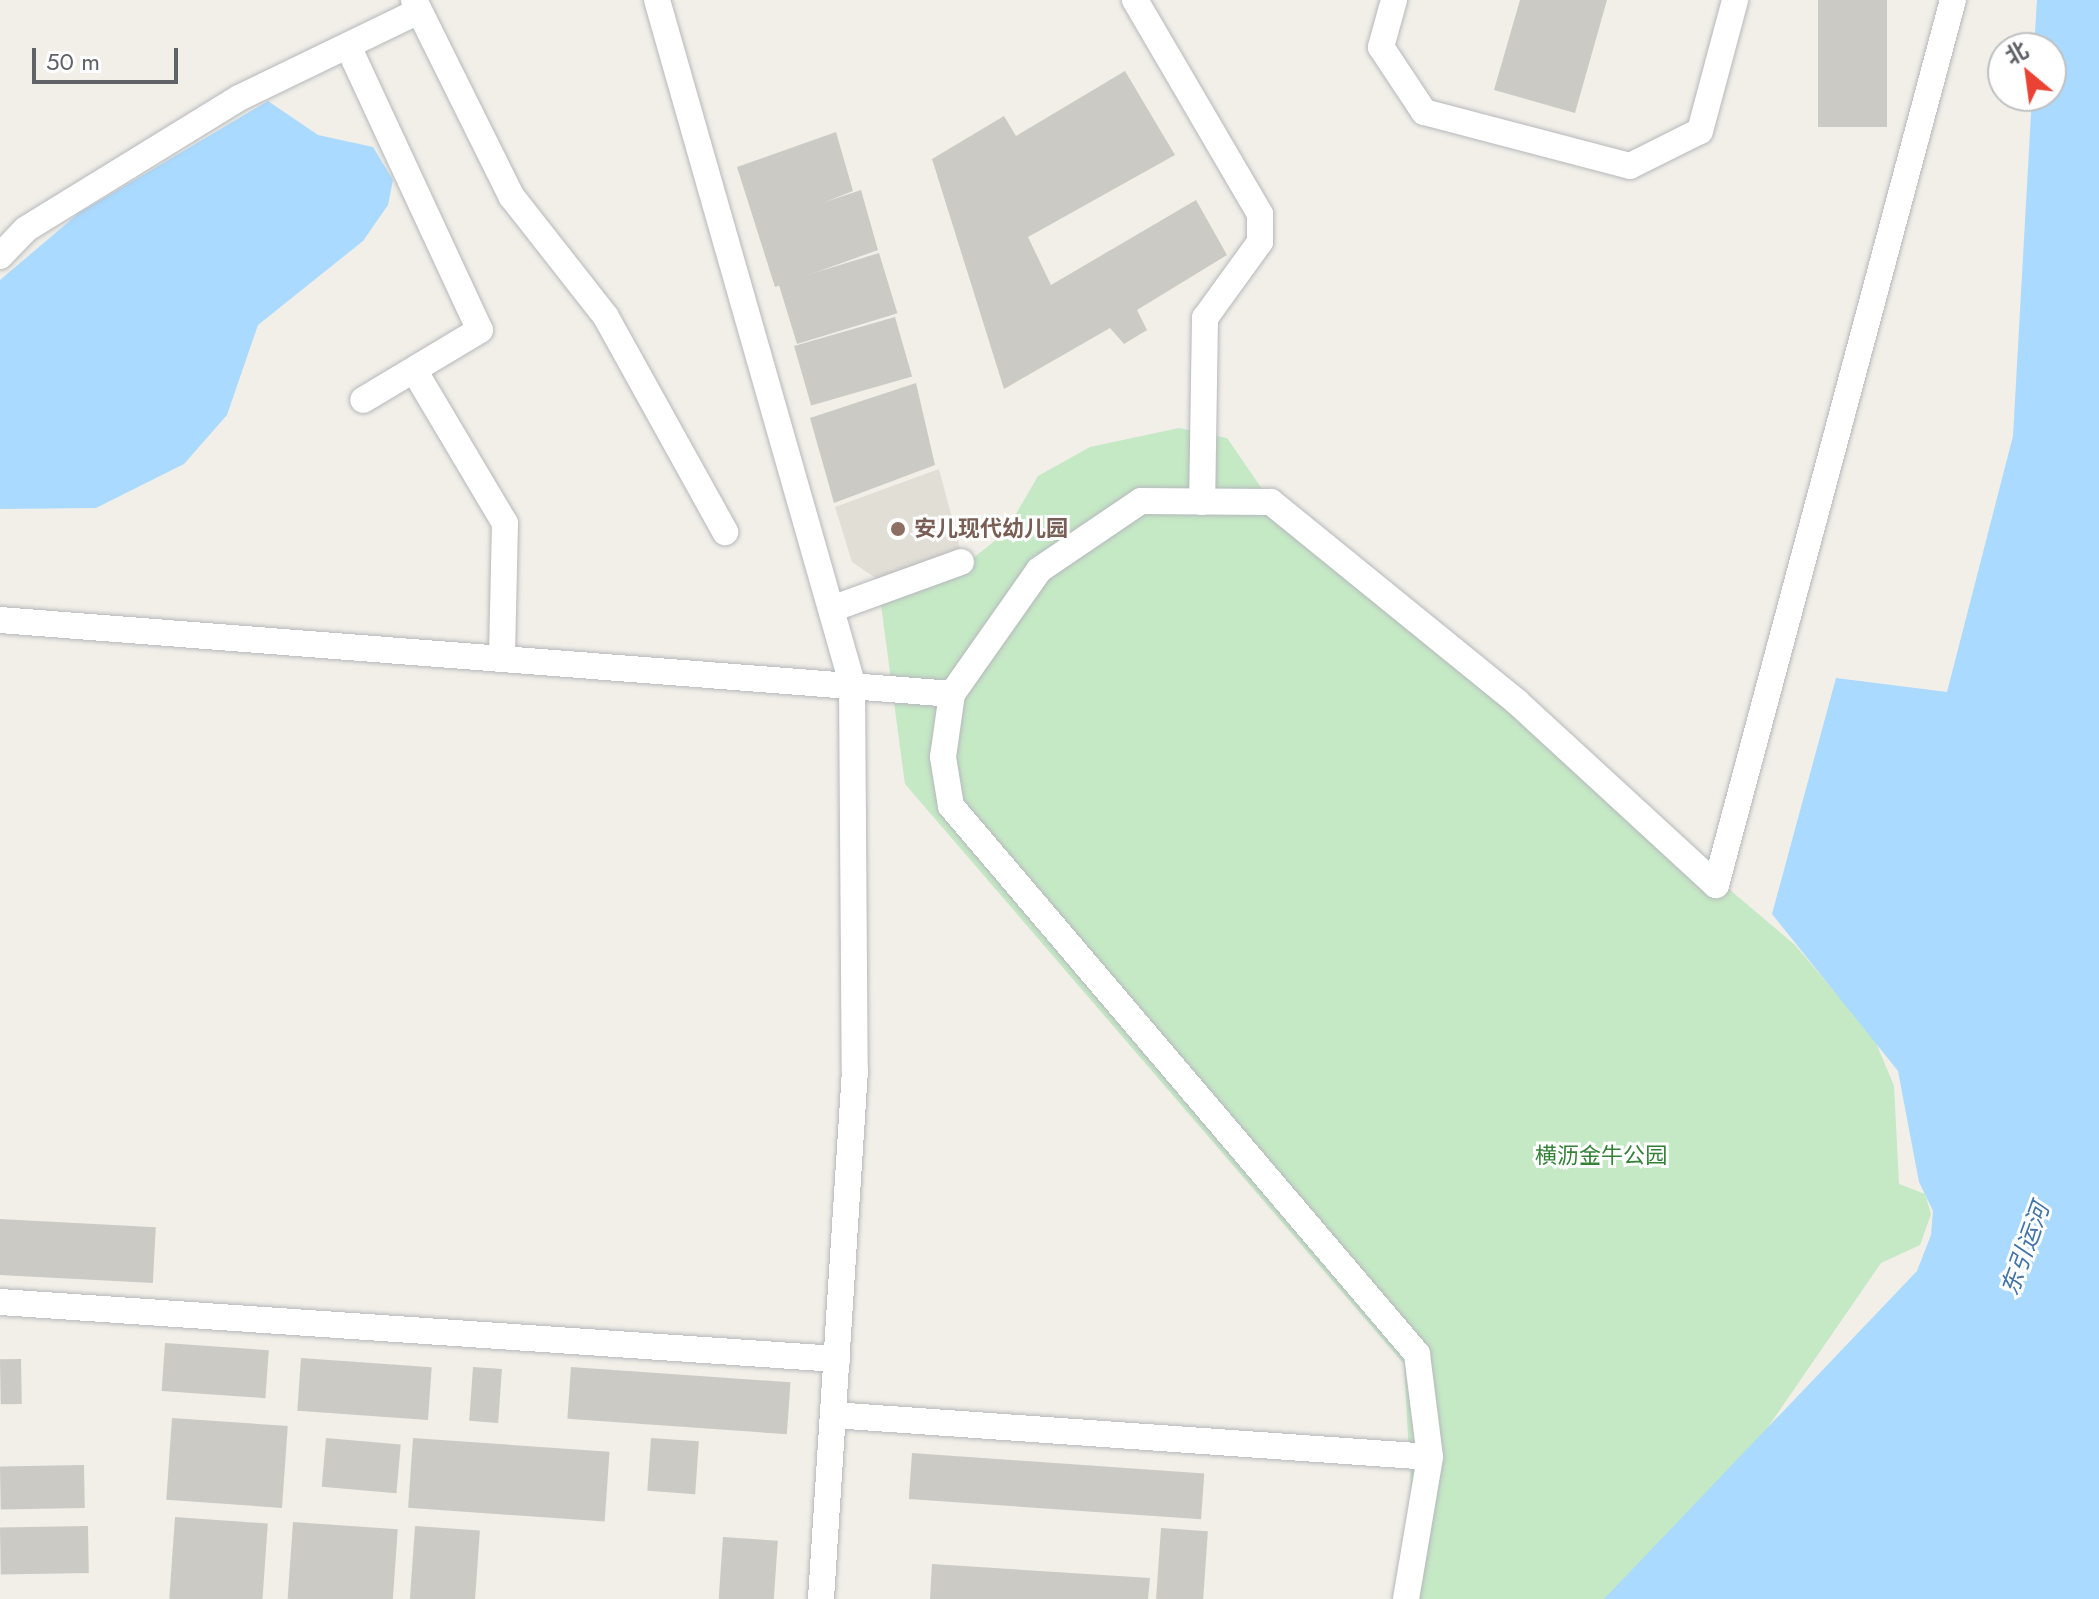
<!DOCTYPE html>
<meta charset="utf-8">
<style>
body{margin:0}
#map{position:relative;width:2099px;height:1599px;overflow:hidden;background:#f1efe8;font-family:Jost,"Noto Sans SC",sans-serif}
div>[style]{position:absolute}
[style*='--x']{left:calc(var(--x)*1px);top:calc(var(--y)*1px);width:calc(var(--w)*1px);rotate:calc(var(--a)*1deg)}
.education>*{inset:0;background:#e1ded6}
.green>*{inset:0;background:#c5e8c5}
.water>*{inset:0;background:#aadaff}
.building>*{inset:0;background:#cccac5;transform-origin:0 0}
.roads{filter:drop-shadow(0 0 2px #b5b8bc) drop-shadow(0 0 2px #b5b8bc)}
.minor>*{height:26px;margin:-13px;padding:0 13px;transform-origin:13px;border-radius:13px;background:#fff}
.dots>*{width:22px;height:22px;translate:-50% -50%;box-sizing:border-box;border:4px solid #fff;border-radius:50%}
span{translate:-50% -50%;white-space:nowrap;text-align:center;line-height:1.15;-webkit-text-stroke:6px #fff;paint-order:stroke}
.education-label{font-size:22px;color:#785e54;font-weight:700}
.left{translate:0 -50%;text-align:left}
.park-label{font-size:22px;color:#348238}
.water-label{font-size:24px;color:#4174aa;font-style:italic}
.north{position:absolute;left:1987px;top:32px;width:80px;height:80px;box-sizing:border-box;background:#fff;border:2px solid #bfc1c3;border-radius:50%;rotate:331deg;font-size:22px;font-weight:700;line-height:32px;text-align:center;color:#5f6368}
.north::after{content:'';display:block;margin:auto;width:28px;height:36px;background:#ea4335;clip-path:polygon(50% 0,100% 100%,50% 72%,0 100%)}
.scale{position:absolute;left:32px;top:48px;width:146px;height:36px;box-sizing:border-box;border:4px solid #5f6368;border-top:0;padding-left:10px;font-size:24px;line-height:28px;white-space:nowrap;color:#5f6368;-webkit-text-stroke:6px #fff;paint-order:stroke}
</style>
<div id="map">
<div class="education">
<div style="clip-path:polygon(939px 469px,961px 552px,877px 579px,852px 562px,835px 507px)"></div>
</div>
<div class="green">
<div style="clip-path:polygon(1179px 428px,1227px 438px,1271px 502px,1795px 945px,1874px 1038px,1894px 1086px,1899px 1184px,1925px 1194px,1931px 1214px,1920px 1245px,1881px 1263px,1755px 1446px,1606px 1599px,1417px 1599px,1404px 1364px,905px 784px,881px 605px,950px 576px,1005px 533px,1038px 476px,1090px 447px)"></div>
</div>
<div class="water">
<div style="clip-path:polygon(2037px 0,2099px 0,2099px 1599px,1604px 1599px,1917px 1271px,1931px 1235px,1933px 1211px,1919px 1182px,1898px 1071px,1772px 914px,1836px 678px,1947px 692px,2013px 436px,2032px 96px,2051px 96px,2051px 48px,2034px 48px)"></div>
<div style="clip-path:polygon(268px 101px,318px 135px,373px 147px,393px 180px,388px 205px,363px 241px,258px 325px,227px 415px,184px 464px,96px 508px,0 509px,0 280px,79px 213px)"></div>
</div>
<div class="building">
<div style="clip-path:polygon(1520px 0,1607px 0,1575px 113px,1494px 90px)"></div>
<div style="left:1818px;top:0;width:69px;height:127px"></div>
<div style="clip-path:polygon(1125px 71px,1175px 155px,1028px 237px,1051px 285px,1196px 200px,1227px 255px,1137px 310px,1147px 330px,1124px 344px,1110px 328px,1004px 389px,932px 159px,1004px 116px,1016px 136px)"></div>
<div style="clip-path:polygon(836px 132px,853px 191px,825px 202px,861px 190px,878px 250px,775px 287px,737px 167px)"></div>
<div style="left:879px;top:253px;width:63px;height:105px;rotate:73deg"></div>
<div style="left:895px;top:317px;width:62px;height:105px;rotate:74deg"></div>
<div style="clip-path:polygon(916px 383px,935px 465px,834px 503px,810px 418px)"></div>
<div style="left:0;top:1219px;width:156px;height:56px;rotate:3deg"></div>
<div style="left:165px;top:1343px;width:104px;height:48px;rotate:4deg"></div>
<div style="left:301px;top:1358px;width:131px;height:53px;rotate:4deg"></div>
<div style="left:21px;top:1359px;width:45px;height:21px;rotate:89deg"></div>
<div style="left:473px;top:1367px;width:29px;height:54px;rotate:4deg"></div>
<div style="left:571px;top:1367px;width:220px;height:52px;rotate:4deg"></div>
<div style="left:172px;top:1418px;width:116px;height:82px;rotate:4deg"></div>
<div style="left:326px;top:1438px;width:75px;height:49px;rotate:5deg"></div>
<div style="left:413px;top:1438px;width:197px;height:70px;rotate:4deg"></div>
<div style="left:651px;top:1438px;width:48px;height:53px;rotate:4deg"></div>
<div style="left:912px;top:1453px;width:293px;height:46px;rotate:4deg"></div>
<div style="left:84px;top:1465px;width:43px;height:84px;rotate:89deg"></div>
<div style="left:175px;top:1517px;width:93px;height:82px;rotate:4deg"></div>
<div style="left:293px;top:1522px;width:105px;height:77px;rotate:4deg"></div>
<div style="left:88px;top:1526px;width:47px;height:88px;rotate:89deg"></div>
<div style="left:415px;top:1526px;width:65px;height:73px;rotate:4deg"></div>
<div style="left:1161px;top:1528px;width:47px;height:71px;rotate:4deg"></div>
<div style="left:723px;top:1537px;width:55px;height:62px;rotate:4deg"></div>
<div style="clip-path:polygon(932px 1564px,1150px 1578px,1148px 1599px,930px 1599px)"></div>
</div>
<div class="roads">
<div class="minor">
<div style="--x:414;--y:0;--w:220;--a:63.6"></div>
<div style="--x:512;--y:197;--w:152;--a:51.9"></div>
<div style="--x:606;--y:317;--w:246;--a:61"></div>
<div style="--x:657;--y:0;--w:710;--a:74.07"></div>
<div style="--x:852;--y:683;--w:387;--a:89.6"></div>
<div style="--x:855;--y:1070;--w:530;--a:93.68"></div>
<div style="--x:1135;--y:0;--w:248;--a:59.7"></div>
<div style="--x:1260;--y:214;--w:28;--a:90"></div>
<div style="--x:1260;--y:242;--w:94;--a:125.9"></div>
<div style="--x:1205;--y:318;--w:184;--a:90.9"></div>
<div style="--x:1394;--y:0;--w:49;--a:105.5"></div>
<div style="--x:1381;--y:47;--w:78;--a:56.5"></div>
<div style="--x:1424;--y:112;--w:213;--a:14.7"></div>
<div style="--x:1630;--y:166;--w:78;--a:-26.6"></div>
<div style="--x:1700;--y:131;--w:136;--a:-75"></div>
<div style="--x:348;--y:46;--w:313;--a:65.1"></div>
<div style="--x:480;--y:330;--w:136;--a:149.1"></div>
<div style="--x:0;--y:256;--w:37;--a:-46"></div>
<div style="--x:26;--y:229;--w:250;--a:-31.6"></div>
<div style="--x:239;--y:98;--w:198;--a:-25.8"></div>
<div style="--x:414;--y:370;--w:178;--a:59.3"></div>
<div style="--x:505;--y:523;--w:134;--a:91.3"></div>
<div style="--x:834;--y:608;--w:135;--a:-19.9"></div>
<div style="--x:0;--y:620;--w:955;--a:4.44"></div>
<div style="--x:0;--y:1302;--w:839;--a:3.9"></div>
<div style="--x:833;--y:1415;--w:598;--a:4.02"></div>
<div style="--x:1406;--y:1599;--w:144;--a:-80.4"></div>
<div style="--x:1430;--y:1457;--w:104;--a:-97.2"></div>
<div style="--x:1417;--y:1354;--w:719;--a:-130.38"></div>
<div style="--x:951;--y:806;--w:50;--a:-99.3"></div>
<div style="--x:943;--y:757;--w:64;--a:-81.9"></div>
<div style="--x:952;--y:694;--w:151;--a:-54.9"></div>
<div style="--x:1039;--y:570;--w:123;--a:-34.1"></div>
<div style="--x:1141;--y:501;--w:130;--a:0.4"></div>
<div style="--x:1271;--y:502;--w:317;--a:39.1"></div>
<div style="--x:1517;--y:702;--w:270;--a:42.6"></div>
<div style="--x:1716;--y:885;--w:916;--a:-75.01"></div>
</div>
</div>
<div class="dots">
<div style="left:898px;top:529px;background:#8d6e63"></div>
</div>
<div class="education-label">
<span class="left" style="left:914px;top:529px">安儿现代幼儿园</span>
</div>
<div class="park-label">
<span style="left:1601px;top:1156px">横沥金牛公园</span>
</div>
<div class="water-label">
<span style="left:2025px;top:1249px;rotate:-70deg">东引运河</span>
</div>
<div class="north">北</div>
<div class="scale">50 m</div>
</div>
